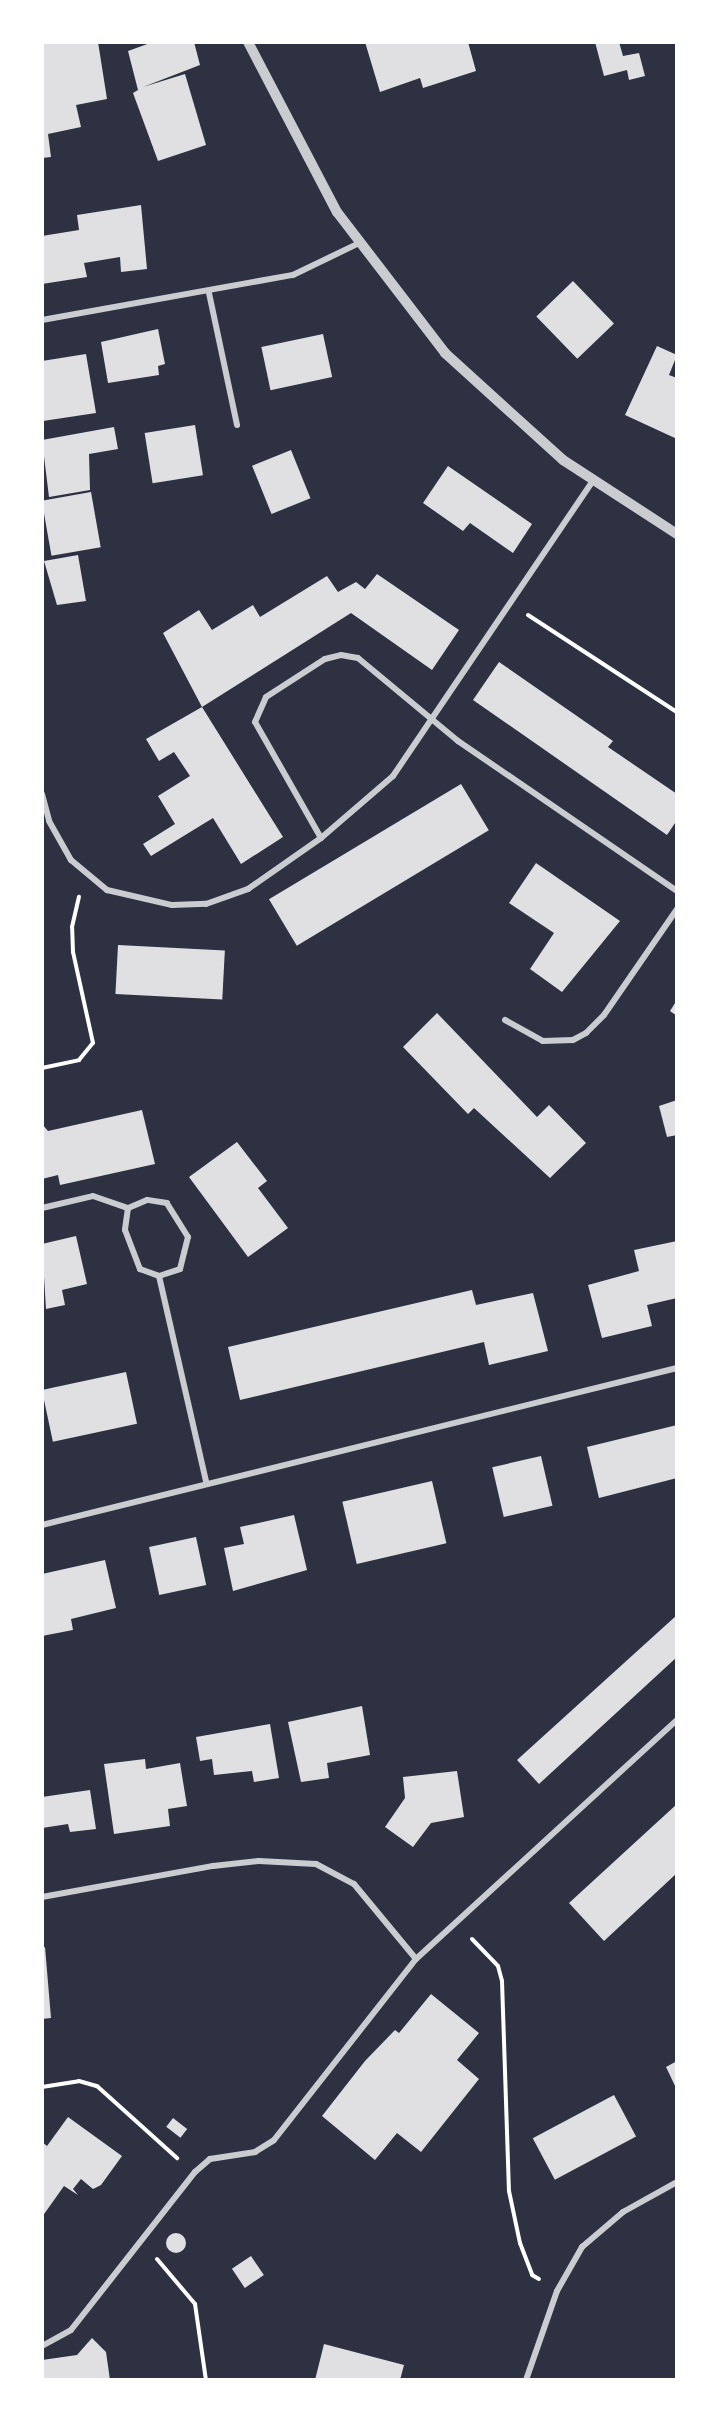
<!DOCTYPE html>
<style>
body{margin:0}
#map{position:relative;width:719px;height:2422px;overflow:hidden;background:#2d3142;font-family:Jost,sans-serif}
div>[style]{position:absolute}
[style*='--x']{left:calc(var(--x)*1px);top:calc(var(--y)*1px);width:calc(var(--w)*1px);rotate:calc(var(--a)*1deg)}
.building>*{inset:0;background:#e0e0e3;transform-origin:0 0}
.round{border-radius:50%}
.path>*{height:4px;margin:-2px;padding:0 2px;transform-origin:2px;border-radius:2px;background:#fff}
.minor>*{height:6px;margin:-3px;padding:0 3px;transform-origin:3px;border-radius:3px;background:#caccd0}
.tertiary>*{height:10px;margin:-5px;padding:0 5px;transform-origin:5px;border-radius:5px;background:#caccd0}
span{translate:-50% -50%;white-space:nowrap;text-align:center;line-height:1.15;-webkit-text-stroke:6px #fff;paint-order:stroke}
.frame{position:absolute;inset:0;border:44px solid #fff;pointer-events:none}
</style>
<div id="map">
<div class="building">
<div style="clip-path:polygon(42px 42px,98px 42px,107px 99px,76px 105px,81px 127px,48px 134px,51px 157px,42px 158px)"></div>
<div style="clip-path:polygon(153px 42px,194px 42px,200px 65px,143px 87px,185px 74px,206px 145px,158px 161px,133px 93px,138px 90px,128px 51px)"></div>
<div style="clip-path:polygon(365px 42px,468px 42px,476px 71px,423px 88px,420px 78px,380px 92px)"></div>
<div style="clip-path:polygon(595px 42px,619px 42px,623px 56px,639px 53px,645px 76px,629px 80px,627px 70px,604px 76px)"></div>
<div style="clip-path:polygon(141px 205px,147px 269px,121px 272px,120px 257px,84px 263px,87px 277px,42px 284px,42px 236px,79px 230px,77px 215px)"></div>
<div style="left:573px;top:281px;width:59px;height:51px;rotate:46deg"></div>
<div style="clip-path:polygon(158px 329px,165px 364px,158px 366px,159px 375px,108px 383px,101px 342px)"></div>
<div style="left:323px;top:334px;width:44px;height:63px;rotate:78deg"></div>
<div style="clip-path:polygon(657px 346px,677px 355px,669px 375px,677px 378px,677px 439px,625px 415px)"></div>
<div style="clip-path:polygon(86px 354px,96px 413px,43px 421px,42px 361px)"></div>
<div style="left:195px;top:425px;width:51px;height:51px;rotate:81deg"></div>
<div style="clip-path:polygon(114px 427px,118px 449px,89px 454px,90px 490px,49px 497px,42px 440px)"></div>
<div style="left:291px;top:450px;width:52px;height:42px;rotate:68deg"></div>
<div style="clip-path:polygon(448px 466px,532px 524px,513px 553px,470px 523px,463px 531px,423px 503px)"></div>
<div style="left:91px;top:492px;width:56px;height:50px;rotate:80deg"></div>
<div style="clip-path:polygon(78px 555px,86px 601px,57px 605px,44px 561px)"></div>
<div style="clip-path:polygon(377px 574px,459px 630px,432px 670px,351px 613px,202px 707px,283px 837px,241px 864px,213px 818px,151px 856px,143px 844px,175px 824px,158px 796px,190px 776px,174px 752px,159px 761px,146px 739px,202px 707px,163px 633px,199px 610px,212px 630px,253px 605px,260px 617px,327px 576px,338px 592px,356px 582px,365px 589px)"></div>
<div style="clip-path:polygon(499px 662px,613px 741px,608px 747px,677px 794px,677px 820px,667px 835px,473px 700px)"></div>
<div style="left:461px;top:784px;width:54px;height:224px;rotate:59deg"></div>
<div style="clip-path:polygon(536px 863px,620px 921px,562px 992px,530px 969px,554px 933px,509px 903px)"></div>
<div style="left:118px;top:945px;width:107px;height:49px;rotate:3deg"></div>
<div style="clip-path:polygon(677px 1000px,677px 1016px,670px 1011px)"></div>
<div style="clip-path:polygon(437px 1013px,537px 1117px,549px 1105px,586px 1143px,550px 1178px,474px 1108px,468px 1114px,403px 1047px)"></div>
<div style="clip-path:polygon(677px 1100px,677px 1135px,667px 1137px,659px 1106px)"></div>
<div style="clip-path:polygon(142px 1110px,155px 1164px,60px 1185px,58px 1175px,42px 1179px,42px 1124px,48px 1131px)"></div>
<div style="clip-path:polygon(237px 1142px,267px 1181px,258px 1188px,288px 1228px,248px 1257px,189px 1177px)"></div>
<div style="clip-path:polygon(76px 1236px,87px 1284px,62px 1290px,65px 1305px,46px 1309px,42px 1244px)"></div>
<div style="clip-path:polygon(677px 1241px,677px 1298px,647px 1305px,652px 1326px,602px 1338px,588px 1285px,639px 1271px,634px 1250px)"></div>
<div style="clip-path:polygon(472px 1290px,476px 1305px,533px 1293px,548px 1351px,489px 1365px,484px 1342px,240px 1400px,228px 1347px)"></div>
<div style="left:126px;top:1372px;width:53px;height:86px;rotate:78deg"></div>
<div style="clip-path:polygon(677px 1425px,677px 1478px,599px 1498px,587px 1447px)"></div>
<div style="left:541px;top:1456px;width:51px;height:50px;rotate:77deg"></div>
<div style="left:432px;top:1481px;width:64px;height:92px;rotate:77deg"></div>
<div style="clip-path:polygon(294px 1515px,307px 1570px,233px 1591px,224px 1548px,244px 1544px,240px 1527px)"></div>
<div style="left:196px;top:1537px;width:49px;height:48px;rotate:78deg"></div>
<div style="clip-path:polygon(105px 1560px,116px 1608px,71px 1619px,73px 1630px,42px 1636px,42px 1574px)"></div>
<div style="clip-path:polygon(677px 1615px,677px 1657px,539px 1784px,517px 1760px)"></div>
<div style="clip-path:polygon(362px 1706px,370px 1755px,327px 1763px,329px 1778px,301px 1782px,288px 1722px)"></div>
<div style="clip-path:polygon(270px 1724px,279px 1778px,254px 1782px,252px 1771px,214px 1775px,212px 1759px,200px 1761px,196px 1737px)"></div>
<div style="clip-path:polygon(145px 1759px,146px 1769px,180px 1763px,187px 1806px,168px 1809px,170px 1826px,114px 1834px,104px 1764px)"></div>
<div style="clip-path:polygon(457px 1771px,464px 1817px,431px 1823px,413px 1847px,385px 1827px,405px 1798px,403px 1777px)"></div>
<div style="clip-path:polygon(90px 1790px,96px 1829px,70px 1832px,68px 1824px,42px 1828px,42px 1797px)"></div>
<div style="clip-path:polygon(677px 1804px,677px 1873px,604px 1941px,569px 1903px)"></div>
<div style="clip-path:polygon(45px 1947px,51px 2018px,42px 2019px,42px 1948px)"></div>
<div style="clip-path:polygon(431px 1994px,479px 2033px,457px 2060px,479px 2079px,421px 2152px,397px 2133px,375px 2160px,322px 2116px,365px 2061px,395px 2030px,399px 2033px)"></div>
<div style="clip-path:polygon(677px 2061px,677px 2090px,666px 2067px)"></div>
<div style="left:614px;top:2095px;width:47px;height:92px;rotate:62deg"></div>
<div style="clip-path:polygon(68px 2117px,122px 2156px,101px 2185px,93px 2189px,81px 2179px,73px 2189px,78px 2195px,64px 2186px,42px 2217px,42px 2142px,47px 2146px)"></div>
<div style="left:173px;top:2118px;width:18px;height:11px;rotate:38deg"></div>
<div class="round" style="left:166px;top:2233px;width:20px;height:20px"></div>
<div style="left:251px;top:2256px;width:23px;height:23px;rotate:56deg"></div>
<div style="clip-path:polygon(92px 2338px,106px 2352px,110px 2380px,42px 2380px,42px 2360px,77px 2355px)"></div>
<div style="clip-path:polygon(324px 2344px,404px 2365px,400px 2380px,315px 2380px)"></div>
</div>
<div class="path">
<div style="--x:528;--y:615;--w:178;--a:33.1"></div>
<div style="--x:42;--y:1068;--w:38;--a:-12"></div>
<div style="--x:79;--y:1060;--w:22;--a:-51"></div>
<div style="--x:93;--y:1043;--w:93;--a:-102.4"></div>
<div style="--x:73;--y:952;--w:25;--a:-92"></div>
<div style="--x:72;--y:927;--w:31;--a:-77"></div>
<div style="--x:472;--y:1939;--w:37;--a:46"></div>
<div style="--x:498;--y:1966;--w:16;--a:75"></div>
<div style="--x:502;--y:1981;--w:210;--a:88.1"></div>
<div style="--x:509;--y:2191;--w:53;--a:78.1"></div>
<div style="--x:520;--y:2243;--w:34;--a:69"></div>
<div style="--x:532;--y:2275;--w:8;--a:30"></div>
<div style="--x:42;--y:2087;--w:37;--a:-9"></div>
<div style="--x:79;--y:2081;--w:19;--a:16"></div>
<div style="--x:97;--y:2086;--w:108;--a:42"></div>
<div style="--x:157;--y:2259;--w:59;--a:49.8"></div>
<div style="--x:195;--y:2304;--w:77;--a:81.8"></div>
</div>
<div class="minor">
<div style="--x:209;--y:293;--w:135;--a:78"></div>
<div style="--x:42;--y:320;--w:255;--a:-10.2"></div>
<div style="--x:293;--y:275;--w:71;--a:-25.8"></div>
<div style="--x:42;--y:794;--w:28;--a:75"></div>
<div style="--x:49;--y:821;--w:45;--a:60.6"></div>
<div style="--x:71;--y:860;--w:47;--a:39.8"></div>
<div style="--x:107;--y:890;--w:67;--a:13"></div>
<div style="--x:172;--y:905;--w:34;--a:-2"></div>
<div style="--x:206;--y:904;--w:45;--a:-19.7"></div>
<div style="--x:248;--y:889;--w:89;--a:-34.9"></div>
<div style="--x:321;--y:838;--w:95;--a:-40.7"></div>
<div style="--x:393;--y:776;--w:356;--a:-55.9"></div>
<div style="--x:321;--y:838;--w:133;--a:-119.6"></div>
<div style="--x:255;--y:722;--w:27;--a:-66"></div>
<div style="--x:266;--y:697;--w:70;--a:-32.8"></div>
<div style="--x:325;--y:659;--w:16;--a:-14"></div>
<div style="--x:341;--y:655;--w:17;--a:10"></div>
<div style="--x:358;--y:658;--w:130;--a:39.7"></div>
<div style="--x:458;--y:741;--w:265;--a:34.4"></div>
<div style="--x:505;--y:1020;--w:43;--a:28.9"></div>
<div style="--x:543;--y:1041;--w:30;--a:-2"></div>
<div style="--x:573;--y:1040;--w:15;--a:-28"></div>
<div style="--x:586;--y:1033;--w:25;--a:-45"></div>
<div style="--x:604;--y:1015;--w:129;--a:-55.4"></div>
<div style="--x:42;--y:1208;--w:52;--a:-13.2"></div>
<div style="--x:93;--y:1196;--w:37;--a:19"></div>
<div style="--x:159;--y:1276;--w:22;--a:-18"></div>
<div style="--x:180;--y:1269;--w:33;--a:-76"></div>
<div style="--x:188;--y:1237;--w:40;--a:-122"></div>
<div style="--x:167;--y:1203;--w:20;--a:-171"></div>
<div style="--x:147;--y:1200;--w:21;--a:157"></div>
<div style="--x:128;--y:1208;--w:22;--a:98"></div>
<div style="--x:125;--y:1230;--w:42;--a:69"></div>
<div style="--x:140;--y:1269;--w:20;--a:20"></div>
<div style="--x:159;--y:1276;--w:211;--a:77.1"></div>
<div style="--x:42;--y:1525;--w:654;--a:-13.89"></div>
<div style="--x:42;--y:1897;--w:174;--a:-10.3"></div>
<div style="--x:213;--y:1866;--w:46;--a:-6.2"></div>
<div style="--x:259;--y:1861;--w:57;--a:3"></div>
<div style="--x:316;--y:1864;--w:43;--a:27.8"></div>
<div style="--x:354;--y:1884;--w:97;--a:50.4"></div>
<div style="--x:42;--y:2346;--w:33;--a:-29"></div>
<div style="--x:71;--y:2330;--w:201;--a:-51.9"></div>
<div style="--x:195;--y:2172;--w:20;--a:-41"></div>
<div style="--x:210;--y:2159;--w:46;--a:-8.8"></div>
<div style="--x:255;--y:2152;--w:22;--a:-32"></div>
<div style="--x:274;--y:2140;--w:230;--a:-51.9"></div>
<div style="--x:416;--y:1959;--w:354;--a:-42.5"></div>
<div style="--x:526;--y:2380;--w:94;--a:-70.8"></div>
<div style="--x:557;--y:2291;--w:51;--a:-60.4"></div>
<div style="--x:582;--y:2247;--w:54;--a:-40.5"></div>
<div style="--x:623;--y:2212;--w:62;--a:-29.1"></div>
</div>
<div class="tertiary">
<div style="--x:248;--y:42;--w:192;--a:62.4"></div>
<div style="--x:337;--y:212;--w:178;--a:52.5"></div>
<div style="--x:445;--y:353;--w:159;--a:42.2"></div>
<div style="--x:563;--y:460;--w:136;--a:33"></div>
</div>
<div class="frame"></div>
</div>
